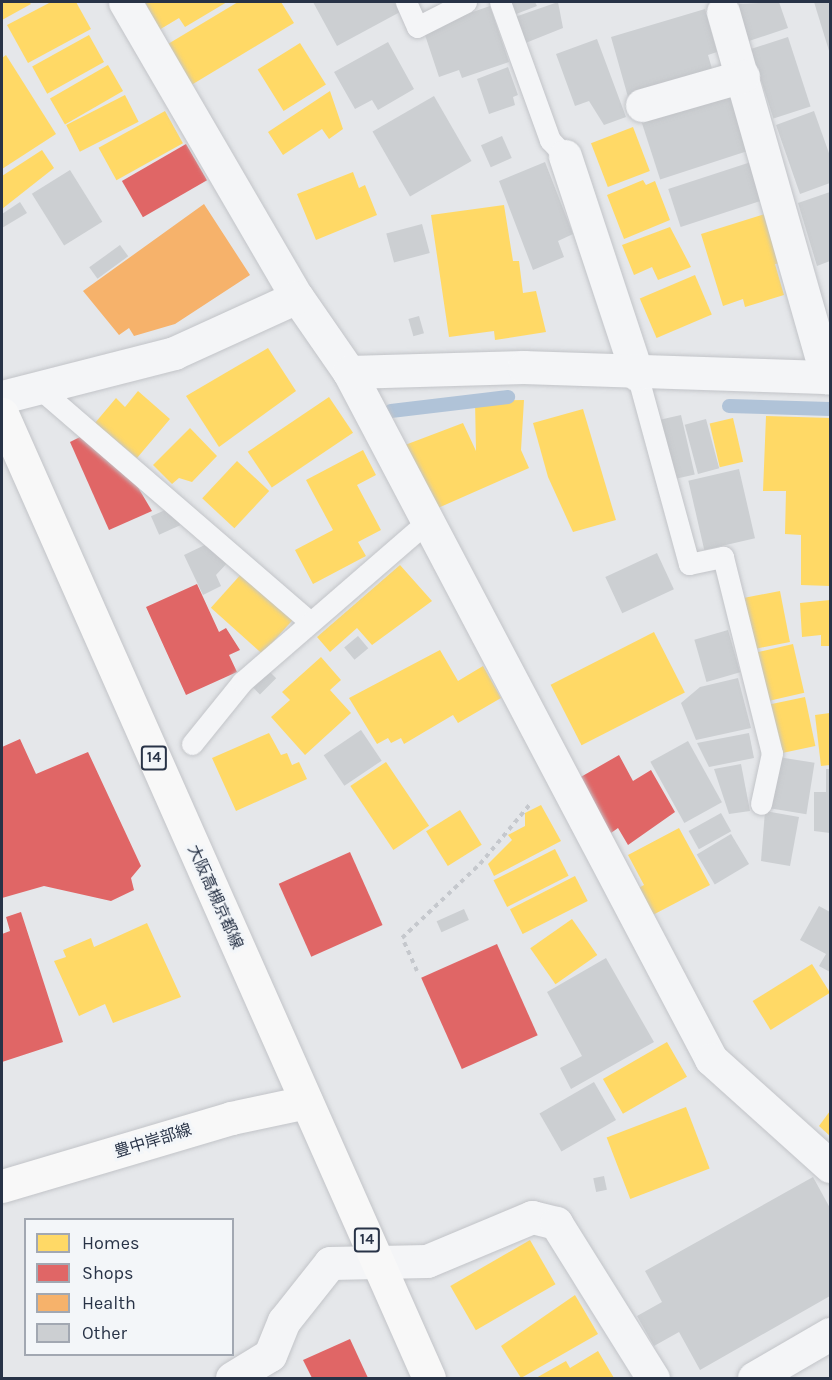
<!DOCTYPE html>
<meta charset="utf-8">
<style>
body{margin:0}
#map{position:relative;width:832px;height:1380px;overflow:hidden;background:#e5e7ea;font-family:Karla,"Noto Sans JP",sans-serif}
div>[style]{position:absolute}
[style*='--x']{left:calc(var(--x)*1px);top:calc(var(--y)*1px);width:calc(var(--w)*1px);rotate:calc(var(--a)*1deg)}
.homes>*{inset:0;background:#ffd966;transform-origin:0 0}
.shops>*{inset:0;background:#e06666;transform-origin:0 0}
.health>*{inset:0;background:#f6b26b}
.stream>*{height:14px;margin:-7px;padding:0 7px;transform-origin:7px;border-radius:7px;background:#b0c3d8}
.building>*{inset:0;background:#cccfd2;transform-origin:0 0}
.path>*{height:4px;margin-top:-2px;transform-origin:0;background:repeating-linear-gradient(90deg,#c5c8cd 0 4.5px,transparent 0 9px)}
.roads{filter:drop-shadow(0 0 2px #c2c4c8) drop-shadow(0 0 2px #c2c4c8)}
.lane>*{height:21px;margin:-10.5px;padding:0 10.5px;transform-origin:10.5px;border-radius:10.5px;background:#f4f5f7}
.street>*{height:33px;margin:-16.5px;padding:0 16.5px;transform-origin:16.5px;border-radius:16.5px;background:#f4f5f7}
.secondary>*{height:33px;margin:-16.5px;padding:0 16.5px;transform-origin:16.5px;border-radius:16.5px;background:#f8f8f8}
.primary>*{height:33px;margin:-16.5px;padding:0 16.5px;transform-origin:16.5px;border-radius:16.5px;background:#f8f8f8}
span{translate:-50% -50%;white-space:nowrap;text-align:center;line-height:1.15;-webkit-text-stroke:6px #f3f6f9;paint-order:stroke}
.shield-label span{padding:2px 4px;background:#f3f6f9;border:2px solid;border-radius:4px;-webkit-text-stroke-width:0}
.shield-label{font-size:15px;color:#283347;font-weight:700}
.street-label{font-size:16px;color:#283347}
.frame{position:absolute;inset:0;border:3px solid #283347;pointer-events:none}
.legend{position:absolute;left:24px;top:1218px;width:210px;height:138px;box-sizing:border-box;background:#f3f6f9;border:2px solid #a2a8b2;margin:0;padding:8px 10px;list-style:none;font-size:18px;color:#283347}
.legend li{display:flex;align-items:center;gap:12px;height:30px}
.legend b{width:30px;border:2px solid #a2a8b2}
</style>
<div id="map">
<div class="homes">
<div style="clip-path:polygon(2px 2px,29px 2px,31px 4px,2px 20px)"></div>
<div style="clip-path:polygon(51px 2px,76px 2px,91px 29px,28px 63px,7px 25px)"></div>
<div style="clip-path:polygon(145px 2px,227px 2px,185px 27px,179px 18px,159px 30px)"></div>
<div style="clip-path:polygon(238px 2px,281px 2px,294px 23px,188px 87px,163px 47px)"></div>
<div style="left:89px;top:35px;width:31px;height:65px;rotate:61deg"></div>
<div style="left:300px;top:43px;width:49px;height:50px;rotate:58deg"></div>
<div style="clip-path:polygon(6px 55px,56px 134px,2px 169px,2px 58px)"></div>
<div style="left:108px;top:65px;width:30px;height:67px;rotate:60deg"></div>
<div style="clip-path:polygon(330px 91px,343px 129px,329px 139px,322px 129px,283px 155px,268px 132px)"></div>
<div style="left:125px;top:95px;width:30px;height:66px;rotate:63deg"></div>
<div style="left:165px;top:111px;width:37px;height:76px;rotate:61deg"></div>
<div style="left:633px;top:127px;width:47px;height:45px;rotate:69deg"></div>
<div style="clip-path:polygon(42px 150px,54px 168px,2px 209px,2px 176px)"></div>
<div style="clip-path:polygon(353px 172px,359px 188px,365px 185px,377px 215px,316px 240px,297px 194px)"></div>
<div style="clip-path:polygon(643px 180px,646px 185px,655px 181px,670px 220px,624px 239px,607px 195px)"></div>
<div style="clip-path:polygon(504px 205px,513px 261px,519px 261px,523px 293px,536px 291px,546px 332px,495px 340px,494px 331px,449px 337px,431px 215px)"></div>
<div style="clip-path:polygon(765px 214px,781px 263px,775px 264px,784px 295px,745px 307px,743px 299px,723px 306px,701px 234px)"></div>
<div style="clip-path:polygon(670px 227px,691px 267px,658px 280px,652px 267px,634px 275px,622px 245px)"></div>
<div style="left:695px;top:275px;width:43px;height:60px;rotate:67deg"></div>
<div style="clip-path:polygon(268px 348px,296px 391px,219px 447px,186px 396px)"></div>
<div style="clip-path:polygon(138px 391px,170px 419px,137px 458px,95px 423px,116px 398px,125px 407px)"></div>
<div style="left:329px;top:397px;width:43px;height:98px;rotate:56deg"></div>
<div style="clip-path:polygon(524px 400px,521px 450px,529px 468px,438px 508px,405px 445px,463px 423px,476px 451px,475px 401px)"></div>
<div style="clip-path:polygon(583px 409px,616px 520px,573px 532px,548px 477px,533px 423px)"></div>
<div style="clip-path:polygon(766px 416px,830px 418px,830px 586px,801px 585px,801px 535px,785px 534px,786px 491px,763px 491px)"></div>
<div style="left:733px;top:418px;width:45px;height:24px;rotate:77deg"></div>
<div style="clip-path:polygon(190px 428px,217px 456px,192px 482px,179px 478px,172px 484px,153px 465px)"></div>
<div style="clip-path:polygon(363px 450px,376px 475px,357px 485px,381px 530px,358px 542px,366px 556px,313px 584px,295px 550px,333px 530px,306px 480px)"></div>
<div style="left:237px;top:461px;width:44px;height:51px;rotate:43deg"></div>
<div style="clip-path:polygon(400px 565px,432px 601px,372px 645px,357px 628px,330px 652px,317px 637px)"></div>
<div style="left:243px;top:572px;width:69px;height:48px;rotate:42deg"></div>
<div style="left:780px;top:591px;width:52px;height:36px;rotate:79deg"></div>
<div style="clip-path:polygon(830px 600px,830px 646px,821px 646px,821px 635px,802px 637px,800px 603px)"></div>
<div style="left:654px;top:632px;width:68px;height:116px;rotate:63deg"></div>
<div style="left:793px;top:644px;width:50px;height:39px;rotate:77deg"></div>
<div style="clip-path:polygon(440px 650px,458px 681px,483px 666px,501px 698px,458px 723px,453px 715px,404px 744px,401px 738px,391px 743px,388px 738px,377px 744px,349px 698px)"></div>
<div style="clip-path:polygon(321px 657px,341px 680px,330px 690px,351px 713px,305px 755px,271px 717px,290px 700px,282px 692px)"></div>
<div style="left:805px;top:697px;width:50px;height:40px;rotate:78deg"></div>
<div style="clip-path:polygon(830px 713px,830px 765px,821px 766px,815px 715px)"></div>
<div style="clip-path:polygon(269px 733px,281px 755px,287px 753px,292px 765px,299px 762px,307px 779px,236px 811px,212px 758px)"></div>
<div style="left:386px;top:762px;width:77px;height:43px;rotate:56deg"></div>
<div style="clip-path:polygon(541px 805px,561px 841px,494px 876px,488px 864px,512px 840px,508px 835px,525px 826px,525px 813px)"></div>
<div style="left:460px;top:810px;width:41px;height:40px;rotate:58deg"></div>
<div style="clip-path:polygon(679px 828px,710px 885px,647px 918px,633px 891px,644px 885px,628px 855px)"></div>
<div style="left:555px;top:849px;width:30px;height:69px;rotate:63deg"></div>
<div style="left:575px;top:876px;width:28px;height:73px;rotate:63deg"></div>
<div style="left:572px;top:919px;width:44px;height:51px;rotate:55deg"></div>
<div style="clip-path:polygon(147px 923px,181px 997px,113px 1023px,105px 1004px,79px 1016px,54px 961px,66px 957px,63px 950px,91px 938px,94px 947px)"></div>
<div style="left:812px;top:964px;width:34px;height:70px;rotate:58deg"></div>
<div style="left:667px;top:1042px;width:40px;height:74px;rotate:60deg"></div>
<div style="left:686px;top:1107px;width:66px;height:85px;rotate:69deg"></div>
<div style="clip-path:polygon(830px 1111px,830px 1136px,819px 1126px)"></div>
<div style="left:530px;top:1240px;width:51px;height:92px;rotate:60deg"></div>
<div style="clip-path:polygon(575px 1295px,598px 1334px,521px 1378px,501px 1346px)"></div>
<div style="clip-path:polygon(598px 1351px,614px 1378px,536px 1378px,566px 1361px,570px 1368px)"></div>
</div>
<div class="shops">
<div style="left:186px;top:144px;width:42px;height:74px;rotate:60deg"></div>
<div style="clip-path:polygon(86px 434px,126px 467px,152px 511px,109px 530px,70px 442px)"></div>
<div style="clip-path:polygon(197px 584px,219px 632px,226px 628px,240px 650px,229px 655px,237px 672px,186px 695px,146px 607px)"></div>
<div style="clip-path:polygon(20px 739px,36px 774px,88px 752px,141px 866px,131px 878px,134px 890px,111px 901px,44px 886px,2px 898px,2px 747px)"></div>
<div style="clip-path:polygon(619px 755px,633px 781px,651px 770px,675px 812px,628px 845px,618px 828px,611px 833px,579px 778px)"></div>
<div style="left:350px;top:852px;width:80px;height:78px;rotate:66deg"></div>
<div style="clip-path:polygon(21px 912px,63px 1042px,2px 1062px,2px 934px,10px 931px,6px 917px)"></div>
<div style="left:497px;top:944px;width:100px;height:83px;rotate:66deg"></div>
<div style="clip-path:polygon(350px 1339px,368px 1378px,312px 1378px,303px 1360px)"></div>
</div>
<div class="health">
<div style="clip-path:polygon(204px 204px,250px 275px,175px 324px,134px 336px,129px 328px,119px 335px,83px 291px)"></div>
</div>
<div class="stream">
<div style="--x:729;--y:406;--w:101;--a:1.7"></div>
<div style="--x:391;--y:411;--w:118;--a:-6.8"></div>
</div>
<div class="building">
<div style="clip-path:polygon(313px 2px,394px 2px,400px 12px,337px 46px)"></div>
<div style="clip-path:polygon(505px 2px,535px 2px,537px 6px,511px 16px)"></div>
<div style="clip-path:polygon(558px 2px,563px 28px,523px 44px,512px 18px)"></div>
<div style="clip-path:polygon(779px 2px,788px 28px,749px 41px,737px 4px)"></div>
<div style="clip-path:polygon(814px 2px,830px 2px,830px 54px)"></div>
<div style="clip-path:polygon(490px 6px,509px 62px,462px 78px,459px 70px,439px 77px,423px 29px)"></div>
<div style="clip-path:polygon(705px 9px,717px 52px,708px 55px,713px 72px,628px 97px,611px 37px)"></div>
<div style="left:788px;top:37px;width:73px;height:39px;rotate:72deg"></div>
<div style="clip-path:polygon(597px 39px,626px 117px,604px 125px,589px 101px,575px 106px,556px 54px)"></div>
<div style="clip-path:polygon(388px 42px,414px 89px,378px 110px,372px 100px,355px 109px,334px 72px)"></div>
<div style="clip-path:polygon(508px 67px,518px 95px,513px 97px,515px 105px,489px 114px,477px 79px)"></div>
<div style="left:732px;top:93px;width:60px;height:95px;rotate:72deg"></div>
<div style="left:434px;top:96px;width:75px;height:71px;rotate:60deg"></div>
<div style="clip-path:polygon(814px 111px,830px 156px,830px 183px,800px 194px,776px 125px)"></div>
<div style="left:502px;top:136px;width:24px;height:23px;rotate:66deg"></div>
<div style="clip-path:polygon(545px 162px,573px 234px,558px 241px,564px 257px,533px 270px,499px 181px)"></div>
<div style="left:751px;top:162px;width:40px;height:87px;rotate:72deg"></div>
<div style="left:70px;top:170px;width:61px;height:45px;rotate:58deg"></div>
<div style="clip-path:polygon(830px 192px,830px 261px,817px 266px,798px 203px)"></div>
<div style="clip-path:polygon(20px 202px,27px 213px,2px 228px,2px 214px)"></div>
<div style="left:422px;top:224px;width:30px;height:37px;rotate:75deg"></div>
<div style="left:120px;top:245px;width:14px;height:38px;rotate:54deg"></div>
<div style="left:419px;top:316px;width:18px;height:11px;rotate:74deg"></div>
<div style="left:681px;top:415px;width:61px;height:25px;rotate:77deg"></div>
<div style="left:706px;top:419px;width:51px;height:22px;rotate:75deg"></div>
<div style="left:739px;top:469px;width:71px;height:52px;rotate:77deg"></div>
<div style="left:172px;top:507px;width:20px;height:23px;rotate:66deg"></div>
<div style="clip-path:polygon(211px 542px,230px 560px,216px 575px,221px 586px,203px 595px,184px 555px)"></div>
<div style="left:657px;top:553px;width:40px;height:57px;rotate:65deg"></div>
<div style="left:728px;top:630px;width:44px;height:35px;rotate:74deg"></div>
<div style="left:358px;top:636px;width:16px;height:18px;rotate:50deg"></div>
<div style="left:267px;top:669px;width:13px;height:23px;rotate:45deg"></div>
<div style="clip-path:polygon(738px 678px,751px 728px,696px 740px,681px 703px,700px 687px)"></div>
<div style="left:361px;top:730px;width:37px;height:45px;rotate:56deg"></div>
<div style="clip-path:polygon(749px 733px,754px 758px,709px 767px,697px 743px)"></div>
<div style="left:688px;top:741px;width:70px;height:43px;rotate:61deg"></div>
<div style="left:778px;top:757px;width:37px;height:52px;rotate:9deg"></div>
<div style="clip-path:polygon(741px 764px,750px 811px,729px 814px,714px 769px)"></div>
<div style="clip-path:polygon(826px 769px,830px 769px,830px 833px,814px 831px,814px 792px,826px 792px)"></div>
<div style="clip-path:polygon(765px 811px,799px 817px,790px 866px,761px 861px)"></div>
<div style="left:721px;top:813px;width:21px;height:37px;rotate:61deg"></div>
<div style="left:731px;top:834px;width:35px;height:40px;rotate:59deg"></div>
<div style="clip-path:polygon(819px 906px,830px 912px,830px 972px,819px 966px,826px 954px,800px 940px)"></div>
<div style="left:464px;top:909px;width:12px;height:30px;rotate:66deg"></div>
<div style="clip-path:polygon(606px 958px,654px 1042px,571px 1089px,560px 1068px,582px 1056px,547px 992px)"></div>
<div style="left:594px;top:1082px;width:44px;height:63px;rotate:60deg"></div>
<div style="left:604px;top:1176px;width:14px;height:11px;rotate:78deg"></div>
<div style="clip-path:polygon(813px 1177px,830px 1208px,830px 1296px,700px 1370px,679px 1332px,654px 1346px,637px 1316px,662px 1302px,645px 1271px)"></div>
</div>
<div class="path">
<div style="--x:417;--y:971;--w:36;--a:-114"></div>
<div style="--x:402;--y:938;--w:108;--a:-43.5"></div>
<div style="--x:480;--y:864;--w:80;--a:-50.1"></div>
</div>
<div class="roads">
<div class="lane">
<div style="--x:406;--y:2;--w:27;--a:66"></div>
<div style="--x:417;--y:27;--w:55;--a:-27"></div>
<div style="--x:500;--y:2;--w:147;--a:70.1"></div>
<div style="--x:550;--y:140;--w:22;--a:47"></div>
<div style="--x:637;--y:374;--w:197;--a:74.7"></div>
<div style="--x:689;--y:564;--w:35;--a:-12"></div>
<div style="--x:723;--y:557;--w:202;--a:76"></div>
<div style="--x:772;--y:753;--w:52;--a:102.2"></div>
<div style="--x:39;--y:388;--w:358;--a:40.8"></div>
<div style="--x:192;--y:744;--w:80;--a:-51.1"></div>
<div style="--x:242;--y:682;--w:245;--a:-40.9"></div>
</div>
<div class="street">
<div style="--x:125;--y:2;--w:341;--a:59.8"></div>
<div style="--x:297;--y:297;--w:91;--a:55.3"></div>
<div style="--x:349;--y:372;--w:777;--a:62.21"></div>
<div style="--x:711;--y:1059;--w:160;--a:42"></div>
<div style="--x:723;--y:12;--w:380;--a:74.1"></div>
<div style="--x:642;--y:105;--w:105;--a:-16"></div>
<div style="--x:565;--y:156;--w:230;--a:71.7"></div>
<div style="--x:349;--y:372;--w:175;--a:-1.6"></div>
<div style="--x:524;--y:367;--w:306;--a:1.9"></div>
<div style="--x:2;--y:397;--w:178;--a:-14.3"></div>
<div style="--x:174;--y:353;--w:135;--a:-24.5"></div>
<div style="--x:232;--y:1378;--w:44;--a:-31.2"></div>
<div style="--x:270;--y:1355;--w:37;--a:-68"></div>
<div style="--x:284;--y:1321;--w:74;--a:-51.6"></div>
<div style="--x:330;--y:1263;--w:97;--a:-1.2"></div>
<div style="--x:427;--y:1261;--w:114;--a:-22.7"></div>
<div style="--x:532;--y:1217;--w:25;--a:14"></div>
<div style="--x:556;--y:1223;--w:183;--a:58"></div>
<div style="--x:754;--y:1378;--w:88;--a:-30.1"></div>
</div>
<div class="secondary">
<div style="--x:2;--y:1186;--w:239;--a:-16.5"></div>
<div style="--x:231;--y:1118;--w:77;--a:-12"></div>
</div>
<div class="primary">
<div style="--x:2;--y:414;--w:1054;--a:66.11"></div>
</div>
</div>
<div class="shield-label">
<span style="left:154px;top:758px">14</span>
<span style="left:367px;top:1240px">14</span>
</div>
<div class="street-label">
<span style="left:215px;top:897px;rotate:66deg">大阪高槻京都線</span>
<span style="left:153px;top:1141px;rotate:-17deg">豊中岸部線</span>
</div>
<div class="frame"></div>
<ul class="legend">
<li><b style="height:16px;background:#ffd966"></b>Homes</li>
<li><b style="height:16px;background:#e06666"></b>Shops</li>
<li><b style="height:16px;background:#f6b26b"></b>Health</li>
<li><b style="height:16px;background:#cccfd2"></b>Other</li>
</ul>
</div>
